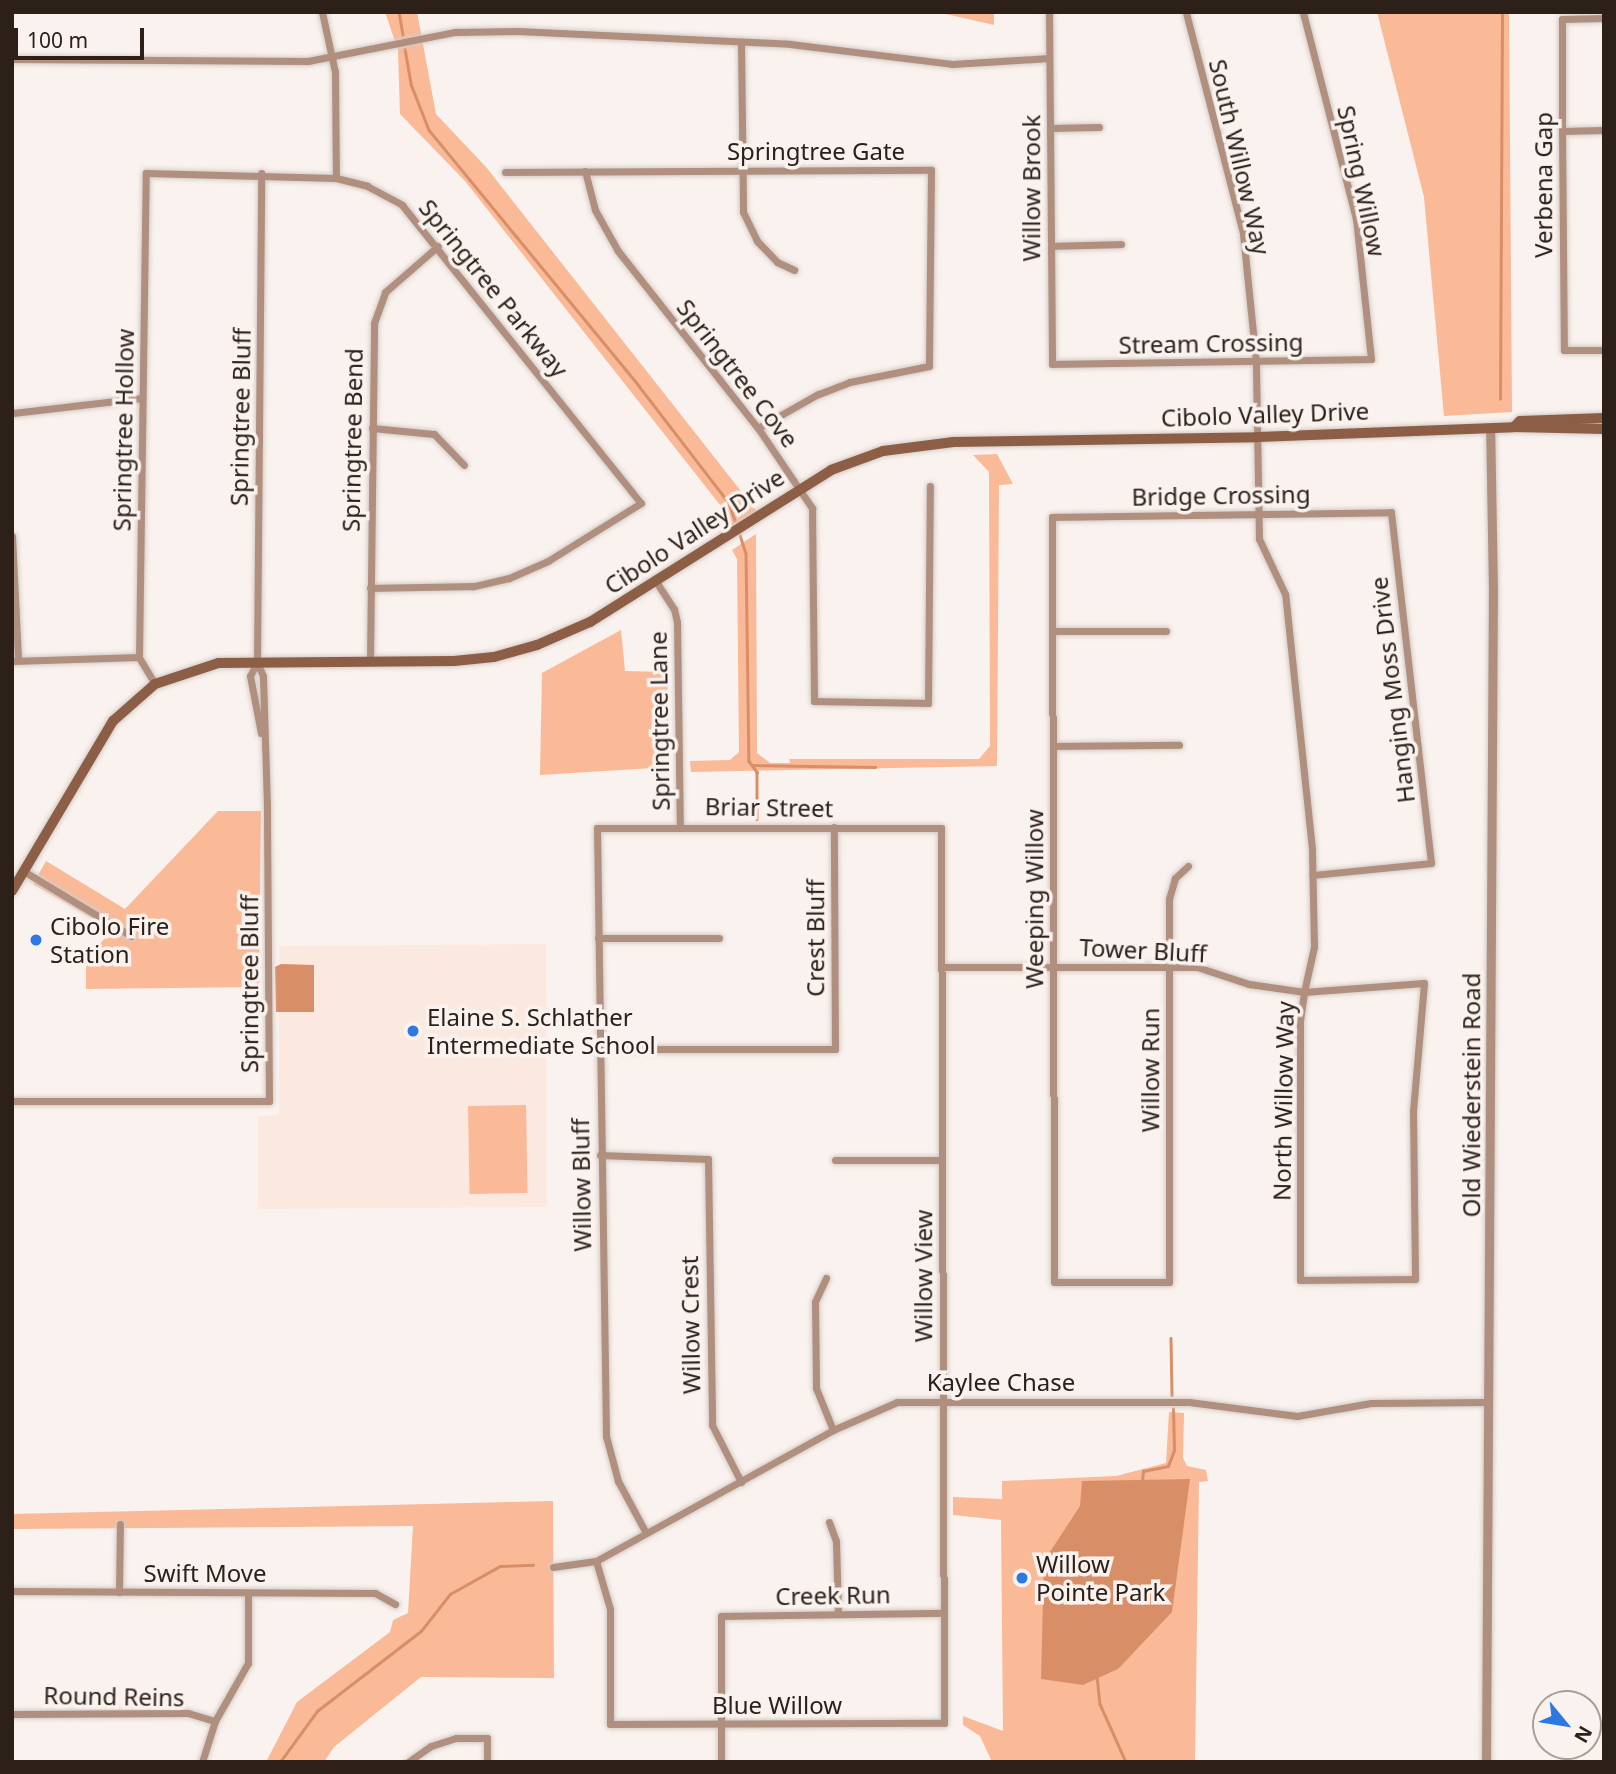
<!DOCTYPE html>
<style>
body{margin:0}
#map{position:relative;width:1616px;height:1774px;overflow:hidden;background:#faf2ee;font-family:"Noto Sans",sans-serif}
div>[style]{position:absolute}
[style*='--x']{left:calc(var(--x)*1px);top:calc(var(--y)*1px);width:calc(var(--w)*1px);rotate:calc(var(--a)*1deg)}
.built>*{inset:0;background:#fbe9e0}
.green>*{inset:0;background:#fab997;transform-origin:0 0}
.water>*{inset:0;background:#d88f68}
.stream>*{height:2.5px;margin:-1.25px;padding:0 1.25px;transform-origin:1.25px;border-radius:1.25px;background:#d88f68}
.roads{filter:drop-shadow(0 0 2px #d5ccc8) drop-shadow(0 0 2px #d5ccc8)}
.minor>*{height:7px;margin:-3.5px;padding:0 3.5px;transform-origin:3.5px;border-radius:3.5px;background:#b08f7e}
.tertiary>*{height:9px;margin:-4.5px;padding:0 4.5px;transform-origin:4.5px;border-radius:4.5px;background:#b08f7e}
.secondary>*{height:10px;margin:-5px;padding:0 5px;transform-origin:5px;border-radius:5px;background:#8c5e46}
.dots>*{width:19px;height:19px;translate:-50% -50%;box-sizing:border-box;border:4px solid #faf2ee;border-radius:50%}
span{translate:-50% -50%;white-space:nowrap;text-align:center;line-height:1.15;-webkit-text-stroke:7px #faf2ee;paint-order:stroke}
.street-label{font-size:24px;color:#2d2019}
.poi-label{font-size:24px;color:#2d2019}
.left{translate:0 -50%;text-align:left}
.frame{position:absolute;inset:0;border:14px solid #2d2019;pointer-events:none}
.north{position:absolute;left:1532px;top:1690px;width:70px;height:70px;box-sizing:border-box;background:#faf2ee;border:2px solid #a89e99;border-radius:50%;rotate:120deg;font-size:19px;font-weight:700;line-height:28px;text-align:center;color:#2d2019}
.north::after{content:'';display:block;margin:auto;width:24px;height:32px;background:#2c79e4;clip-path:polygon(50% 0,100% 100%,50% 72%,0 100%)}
.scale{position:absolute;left:14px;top:28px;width:130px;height:32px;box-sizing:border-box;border:4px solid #2d2019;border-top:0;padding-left:9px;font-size:21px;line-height:24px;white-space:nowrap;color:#2d2019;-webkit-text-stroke:5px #faf2ee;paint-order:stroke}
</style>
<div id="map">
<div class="built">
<div style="clip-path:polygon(546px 944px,547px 1207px,258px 1209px,258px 1116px,279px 1115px,279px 946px)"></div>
</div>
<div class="green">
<div style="clip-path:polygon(385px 12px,417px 12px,436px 114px,486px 167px,759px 514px,734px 530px,724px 510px,465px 181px,400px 114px,398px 50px)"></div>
<div style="clip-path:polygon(937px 12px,994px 12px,994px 25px)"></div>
<div style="clip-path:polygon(1377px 12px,1509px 12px,1512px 412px,1444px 416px,1424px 197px)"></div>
<div style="clip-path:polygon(997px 454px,1013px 484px,999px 485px,997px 766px,691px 772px,690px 761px,730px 760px,739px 752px,737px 559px,732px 550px,756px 534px,757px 753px,770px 763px,790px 763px,789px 759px,979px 759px,990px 746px,989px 472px,973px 455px)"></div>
<div style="clip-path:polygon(621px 630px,625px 671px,667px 672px,670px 767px,540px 775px,542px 673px)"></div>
<div style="clip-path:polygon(218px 811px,261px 811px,259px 987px,86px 989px,86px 958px,113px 930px,33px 884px,46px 861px,125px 909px)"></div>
<div style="left:526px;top:1105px;width:88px;height:58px;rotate:89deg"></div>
<div style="clip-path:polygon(1169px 1412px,1184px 1413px,1183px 1458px,1187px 1466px,1206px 1470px,1208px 1481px,1199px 1482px,1195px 1762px,992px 1762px,980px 1736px,963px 1725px,963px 1716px,1003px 1731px,1001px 1520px,953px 1515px,953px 1497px,1002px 1499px,1002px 1481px,1116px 1476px,1166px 1463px)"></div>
<div style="clip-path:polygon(553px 1501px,554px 1678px,421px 1677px,334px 1747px,324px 1762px,266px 1762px,297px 1702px,390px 1632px,393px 1620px,408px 1613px,413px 1526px,12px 1529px,12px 1514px)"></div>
</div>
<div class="water">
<div style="clip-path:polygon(281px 964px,314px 965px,314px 1012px,276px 1012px,275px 967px)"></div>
<div style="clip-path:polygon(1190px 1479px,1172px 1612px,1118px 1669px,1083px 1685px,1041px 1679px,1044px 1561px,1080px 1506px,1082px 1481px)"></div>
</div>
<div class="stream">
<div style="--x:399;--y:12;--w:23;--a:80"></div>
<div style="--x:405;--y:49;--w:36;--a:80"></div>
<div style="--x:411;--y:84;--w:49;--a:68.6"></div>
<div style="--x:429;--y:130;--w:331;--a:50.6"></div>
<div style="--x:639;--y:386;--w:148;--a:52.4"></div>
<div style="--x:729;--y:503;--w:18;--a:71"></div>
<div style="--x:1500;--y:399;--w:387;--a:-89.7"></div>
<div style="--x:740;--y:535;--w:19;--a:72"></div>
<div style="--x:746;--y:553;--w:208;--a:89.2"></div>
<div style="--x:749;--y:761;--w:14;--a:54"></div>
<div style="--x:757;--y:772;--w:47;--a:90"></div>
<div style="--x:753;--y:765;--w:122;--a:0.9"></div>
<div style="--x:1171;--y:1338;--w:57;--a:89"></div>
<div style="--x:1142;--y:1481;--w:10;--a:-84"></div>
<div style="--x:1143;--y:1471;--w:25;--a:-11"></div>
<div style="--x:1168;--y:1466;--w:17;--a:-69"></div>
<div style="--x:1174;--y:1450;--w:41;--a:-91.4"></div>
<div style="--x:1097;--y:1676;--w:28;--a:84"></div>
<div style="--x:1100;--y:1704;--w:64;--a:65.9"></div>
<div style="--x:280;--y:1762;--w:63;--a:-54"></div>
<div style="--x:317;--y:1711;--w:131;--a:-37.6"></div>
<div style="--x:421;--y:1631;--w:47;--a:-51.9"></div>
<div style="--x:450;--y:1594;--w:57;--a:-29.2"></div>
<div style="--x:500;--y:1566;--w:33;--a:-2"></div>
</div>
<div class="roads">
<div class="minor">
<div style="--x:322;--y:12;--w:61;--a:77.8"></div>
<div style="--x:335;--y:72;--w:106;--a:89.5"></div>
<div style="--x:1049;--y:12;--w:352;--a:89.5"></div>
<div style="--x:1052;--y:364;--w:319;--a:-0.9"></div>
<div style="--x:1371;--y:359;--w:141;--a:-96.1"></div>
<div style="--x:1356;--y:219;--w:214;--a:-104.4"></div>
<div style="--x:1604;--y:18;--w:42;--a:178.6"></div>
<div style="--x:1562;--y:19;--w:112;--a:90"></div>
<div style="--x:1562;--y:131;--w:219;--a:89.5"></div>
<div style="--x:1564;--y:350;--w:40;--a:0"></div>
<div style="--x:741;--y:43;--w:169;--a:89.3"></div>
<div style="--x:743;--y:212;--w:32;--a:64"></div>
<div style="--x:757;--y:241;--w:29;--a:46"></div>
<div style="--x:777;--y:262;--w:19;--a:25"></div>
<div style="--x:12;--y:59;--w:296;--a:0.4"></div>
<div style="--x:308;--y:61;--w:150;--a:-11.2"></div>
<div style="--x:455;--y:32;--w:62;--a:-0.9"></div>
<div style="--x:517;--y:31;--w:273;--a:2.7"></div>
<div style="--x:790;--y:44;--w:163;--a:7"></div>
<div style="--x:952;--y:64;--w:97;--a:-3.5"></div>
<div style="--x:1050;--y:128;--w:49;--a:-1.2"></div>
<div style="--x:1562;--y:131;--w:42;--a:-1.4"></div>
<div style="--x:585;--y:171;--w:40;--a:75.6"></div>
<div style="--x:595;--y:210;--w:47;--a:60.7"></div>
<div style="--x:618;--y:251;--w:226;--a:51.7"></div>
<div style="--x:758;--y:428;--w:97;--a:56"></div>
<div style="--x:812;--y:508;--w:193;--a:89.4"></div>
<div style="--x:814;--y:701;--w:114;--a:1"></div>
<div style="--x:928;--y:703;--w:217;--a:-89.5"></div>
<div style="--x:505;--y:172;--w:426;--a:-0.3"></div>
<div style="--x:931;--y:170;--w:196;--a:90.6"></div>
<div style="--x:929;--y:366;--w:81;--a:168.6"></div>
<div style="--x:850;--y:382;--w:34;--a:159"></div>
<div style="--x:818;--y:394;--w:69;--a:150.5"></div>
<div style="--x:1051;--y:246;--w:70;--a:-1.6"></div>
<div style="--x:12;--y:413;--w:131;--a:-6.6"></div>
<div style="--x:372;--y:428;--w:62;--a:5.5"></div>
<div style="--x:434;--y:434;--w:43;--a:45.9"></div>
<div style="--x:12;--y:536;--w:124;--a:87.2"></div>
<div style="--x:655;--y:580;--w:35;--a:57"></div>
<div style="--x:674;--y:609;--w:13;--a:77"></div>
<div style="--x:677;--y:622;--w:204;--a:89.2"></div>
<div style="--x:1053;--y:631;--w:113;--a:0"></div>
<div style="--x:12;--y:661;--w:127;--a:-1.8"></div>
<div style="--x:370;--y:661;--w:338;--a:-89.3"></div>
<div style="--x:374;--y:323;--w:33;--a:-70"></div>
<div style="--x:385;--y:292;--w:70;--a:-41"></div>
<div style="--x:155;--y:684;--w:31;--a:-121"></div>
<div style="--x:139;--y:657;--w:484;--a:-89.2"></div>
<div style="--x:146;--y:173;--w:190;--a:1.5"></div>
<div style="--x:336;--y:178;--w:32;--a:14"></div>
<div style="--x:367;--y:186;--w:40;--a:28"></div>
<div style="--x:402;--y:205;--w:382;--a:51.3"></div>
<div style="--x:641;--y:503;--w:110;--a:148.1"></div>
<div style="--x:548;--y:561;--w:43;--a:156.4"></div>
<div style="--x:509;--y:578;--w:37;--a:167"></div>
<div style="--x:473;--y:586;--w:103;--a:178.9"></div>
<div style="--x:261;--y:733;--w:58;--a:-100.9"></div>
<div style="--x:250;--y:676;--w:16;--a:-63"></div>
<div style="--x:257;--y:662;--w:489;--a:-89.5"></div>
<div style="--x:1053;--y:746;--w:126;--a:-0.5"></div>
<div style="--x:1188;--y:866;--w:18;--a:137"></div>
<div style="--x:1175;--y:878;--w:22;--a:106"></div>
<div style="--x:1169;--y:899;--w:383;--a:90"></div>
<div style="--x:1169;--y:1282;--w:115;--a:180"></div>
<div style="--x:1054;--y:1282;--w:765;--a:-90.15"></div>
<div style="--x:1052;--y:517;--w:339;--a:-0.8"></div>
<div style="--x:1391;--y:512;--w:353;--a:83.5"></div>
<div style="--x:1431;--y:863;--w:119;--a:174.2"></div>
<div style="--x:25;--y:872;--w:124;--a:31.1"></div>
<div style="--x:598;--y:938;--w:121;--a:0"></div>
<div style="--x:941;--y:967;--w:256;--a:0"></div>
<div style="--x:1197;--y:967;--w:55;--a:18.1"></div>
<div style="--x:1249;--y:984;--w:56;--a:8.3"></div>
<div style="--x:1304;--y:992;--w:120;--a:-4.3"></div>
<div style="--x:1424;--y:983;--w:128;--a:94.9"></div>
<div style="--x:1413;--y:1111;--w:168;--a:89.3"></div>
<div style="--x:1415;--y:1279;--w:115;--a:179.5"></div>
<div style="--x:1300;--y:1280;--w:259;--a:-90"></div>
<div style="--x:1300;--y:1021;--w:29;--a:-82"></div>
<div style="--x:1304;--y:992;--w:46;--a:-77.5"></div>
<div style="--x:1314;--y:947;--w:98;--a:-91.2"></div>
<div style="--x:1312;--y:849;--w:256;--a:-96"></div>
<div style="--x:1285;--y:594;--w:61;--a:-115.3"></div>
<div style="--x:1259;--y:539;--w:177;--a:-91"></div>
<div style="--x:1256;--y:362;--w:130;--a:-95.8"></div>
<div style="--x:1243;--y:233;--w:228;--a:-104.5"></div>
<div style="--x:599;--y:1049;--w:236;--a:0"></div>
<div style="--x:835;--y:1049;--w:222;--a:-90.3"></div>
<div style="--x:12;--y:1101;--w:257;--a:0"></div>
<div style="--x:269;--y:1101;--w:296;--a:-90.4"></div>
<div style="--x:267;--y:805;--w:129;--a:-91.8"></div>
<div style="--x:263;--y:676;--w:15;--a:-113"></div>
<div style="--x:600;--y:1155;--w:108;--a:2.1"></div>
<div style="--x:708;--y:1159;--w:266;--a:89.1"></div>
<div style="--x:712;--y:1425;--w:64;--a:63"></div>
<div style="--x:835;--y:1160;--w:107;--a:0"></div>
<div style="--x:826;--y:1278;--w:26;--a:115"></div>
<div style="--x:815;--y:1302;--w:86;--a:89.3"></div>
<div style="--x:816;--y:1388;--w:45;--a:68"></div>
<div style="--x:829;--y:1522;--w:20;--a:70"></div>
<div style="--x:836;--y:1541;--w:73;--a:88.4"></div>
<div style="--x:596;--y:1561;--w:50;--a:73.7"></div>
<div style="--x:610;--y:1609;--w:115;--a:90"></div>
<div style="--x:610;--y:1724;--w:334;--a:-0.2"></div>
<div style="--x:944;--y:1723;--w:895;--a:-90.19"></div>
<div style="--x:941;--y:828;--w:344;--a:180"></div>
<div style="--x:597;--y:828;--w:608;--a:89.15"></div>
<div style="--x:606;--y:1436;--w:47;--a:75.1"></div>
<div style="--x:618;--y:1481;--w:59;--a:61.7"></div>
<div style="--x:553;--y:1567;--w:43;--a:-7.9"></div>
<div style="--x:596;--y:1561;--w:271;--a:-28.9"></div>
<div style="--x:833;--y:1430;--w:70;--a:-23.6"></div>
<div style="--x:897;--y:1402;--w:292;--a:0"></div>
<div style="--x:1189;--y:1402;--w:109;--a:7.4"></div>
<div style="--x:1297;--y:1416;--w:75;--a:-10"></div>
<div style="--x:1371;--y:1403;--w:117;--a:-0.5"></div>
<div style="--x:12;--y:1591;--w:363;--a:0.3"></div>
<div style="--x:375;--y:1593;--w:23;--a:29"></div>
<div style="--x:119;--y:1592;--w:68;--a:-89.2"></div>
<div style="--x:12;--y:1714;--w:176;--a:-0.3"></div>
<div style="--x:188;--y:1713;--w:28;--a:17"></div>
<div style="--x:202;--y:1762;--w:43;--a:-72.4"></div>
<div style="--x:215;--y:1721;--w:67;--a:-60.4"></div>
<div style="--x:248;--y:1663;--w:70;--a:-90"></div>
<div style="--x:408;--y:1762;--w:28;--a:-35"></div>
<div style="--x:431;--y:1746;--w:26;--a:-18"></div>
<div style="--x:456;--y:1738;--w:31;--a:0"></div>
<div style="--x:487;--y:1738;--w:24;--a:90"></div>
<div style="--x:721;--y:1762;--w:146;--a:-90"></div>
<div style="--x:721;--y:1616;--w:223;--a:-0.8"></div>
</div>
<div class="tertiary">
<div style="--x:1486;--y:1762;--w:1170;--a:-89.66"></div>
<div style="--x:1493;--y:592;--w:164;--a:-91"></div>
</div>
<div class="secondary">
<div style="--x:1514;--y:427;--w:8;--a:-45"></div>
<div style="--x:1520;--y:421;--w:84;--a:-2"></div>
<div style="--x:12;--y:891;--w:198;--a:-59.3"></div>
<div style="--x:113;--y:721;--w:56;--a:-41.4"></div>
<div style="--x:155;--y:684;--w:66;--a:-18.4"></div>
<div style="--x:218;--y:663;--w:236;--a:-0.5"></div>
<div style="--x:454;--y:661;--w:40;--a:-5.7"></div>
<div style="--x:494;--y:657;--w:45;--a:-15.6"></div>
<div style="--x:537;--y:645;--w:58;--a:-23.5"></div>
<div style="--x:590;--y:622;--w:285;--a:-32.2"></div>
<div style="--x:831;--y:470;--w:55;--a:-20.1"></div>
<div style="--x:883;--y:451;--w:71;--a:-7.3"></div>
<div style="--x:953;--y:442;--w:305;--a:-0.9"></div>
<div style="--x:1258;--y:437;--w:256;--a:-2.2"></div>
<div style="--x:1514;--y:427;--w:90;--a:1.3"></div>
</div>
</div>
<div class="dots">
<div style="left:36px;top:940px;background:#2c79e4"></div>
<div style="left:413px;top:1031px;background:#2c79e4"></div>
<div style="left:1022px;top:1578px;background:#2c79e4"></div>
</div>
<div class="street-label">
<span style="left:816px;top:151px">Springtree Gate</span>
<span style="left:1240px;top:157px;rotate:77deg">South Willow Way</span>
<span style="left:1362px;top:181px;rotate:78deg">Spring Willow</span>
<span style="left:1543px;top:185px;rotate:-90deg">Verbena Gap</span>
<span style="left:1031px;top:188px;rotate:-90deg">Willow Brook</span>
<span style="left:494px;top:288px;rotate:51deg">Springtree Parkway</span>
<span style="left:1211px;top:343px;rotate:-1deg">Stream Crossing</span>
<span style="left:738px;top:373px;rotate:52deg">Springtree Cove</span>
<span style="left:1265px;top:414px;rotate:-2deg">Cibolo Valley Drive</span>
<span style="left:240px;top:417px;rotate:-89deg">Springtree Bluff</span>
<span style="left:123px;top:430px;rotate:-89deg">Springtree Hollow</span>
<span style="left:352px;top:440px;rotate:-89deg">Springtree Bend</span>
<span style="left:1221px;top:495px;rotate:-1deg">Bridge Crossing</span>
<span style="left:694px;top:531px;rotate:-33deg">Cibolo Valley Drive</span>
<span style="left:1392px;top:690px;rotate:-97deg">Hanging Moss Drive</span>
<span style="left:659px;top:721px;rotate:-91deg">Springtree Lane</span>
<span style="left:769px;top:807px;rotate:1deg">Briar Street</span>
<span style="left:1034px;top:899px;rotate:-90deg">Weeping Willow</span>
<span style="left:815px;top:938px;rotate:-90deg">Crest Bluff</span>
<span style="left:1143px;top:950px;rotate:3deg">Tower Bluff</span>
<span style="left:249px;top:984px;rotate:-90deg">Springtree Bluff</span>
<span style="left:1150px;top:1070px;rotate:-90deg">Willow Run</span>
<span style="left:1471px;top:1095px;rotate:-90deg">Old Wiederstein Road</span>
<span style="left:1283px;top:1101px;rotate:-89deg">North Willow Way</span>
<span style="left:581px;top:1185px;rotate:-91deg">Willow Bluff</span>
<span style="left:923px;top:1276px;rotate:-90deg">Willow View</span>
<span style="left:690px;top:1325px;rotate:-91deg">Willow Crest</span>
<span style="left:1001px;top:1382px">Kaylee Chase</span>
<span style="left:205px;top:1573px">Swift Move</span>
<span style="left:833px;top:1595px;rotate:-1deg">Creek Run</span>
<span style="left:114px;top:1696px;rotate:1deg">Round Reins</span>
<span style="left:777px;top:1705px">Blue Willow</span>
</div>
<div class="poi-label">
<span class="left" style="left:50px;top:940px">Cibolo Fire<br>Station</span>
<span class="left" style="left:427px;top:1031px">Elaine S. Schlather<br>Intermediate School</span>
<span class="left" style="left:1036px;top:1578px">Willow<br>Pointe Park</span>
</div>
<div class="frame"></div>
<div class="north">N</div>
<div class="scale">100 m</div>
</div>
